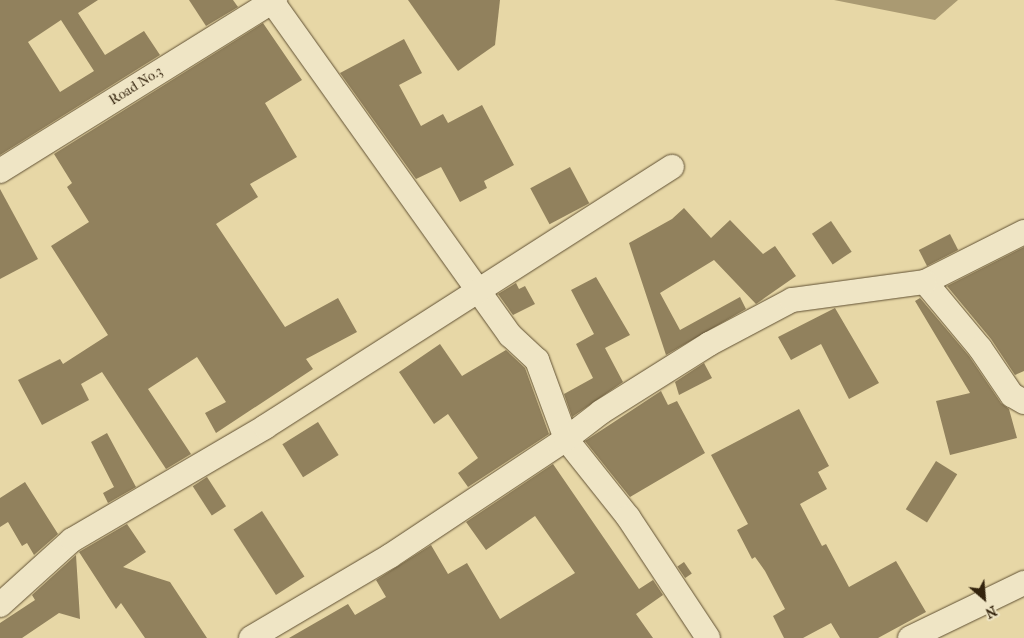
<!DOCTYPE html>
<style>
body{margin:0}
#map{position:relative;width:1024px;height:638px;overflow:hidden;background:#e7d7a6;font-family:"IM FELL French Canon",serif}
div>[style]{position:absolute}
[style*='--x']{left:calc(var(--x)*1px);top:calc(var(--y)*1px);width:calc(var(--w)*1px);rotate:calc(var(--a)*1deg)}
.water>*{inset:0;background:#aa9a72}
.building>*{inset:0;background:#91815d;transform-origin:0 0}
.roads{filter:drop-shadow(0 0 1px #605033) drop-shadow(0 0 1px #605033)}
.minor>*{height:24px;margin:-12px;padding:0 12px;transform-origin:12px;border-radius:12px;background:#efe5c5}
span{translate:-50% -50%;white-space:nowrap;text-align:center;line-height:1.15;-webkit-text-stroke:4px #efe5c5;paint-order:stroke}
.street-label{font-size:14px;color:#33230d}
.north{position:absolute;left:959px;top:573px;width:50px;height:50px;-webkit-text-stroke:4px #efe5c5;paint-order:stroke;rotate:153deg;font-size:14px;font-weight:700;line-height:20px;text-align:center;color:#33230d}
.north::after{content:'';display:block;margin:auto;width:18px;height:22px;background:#33230d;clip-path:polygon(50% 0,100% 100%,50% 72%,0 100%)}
</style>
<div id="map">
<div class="water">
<div style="clip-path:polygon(834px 0,958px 0,935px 20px)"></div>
</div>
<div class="building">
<div style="clip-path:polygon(evenodd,0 0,98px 0,78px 13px,105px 55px,144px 31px,160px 55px,0 155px,0 0,61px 20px,94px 71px,60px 92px,28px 42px,61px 20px)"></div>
<div style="clip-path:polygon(189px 0,233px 0,238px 7px,206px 26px)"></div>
<div style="clip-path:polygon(408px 0,500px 0,495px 45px,458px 71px)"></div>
<div style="clip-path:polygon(263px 23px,302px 80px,265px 103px,297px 157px,250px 184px,258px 197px,216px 224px,285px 327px,338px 298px,357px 332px,306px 359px,313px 369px,216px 433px,205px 413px,226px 402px,197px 357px,148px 389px,191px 454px,166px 469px,102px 372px,81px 384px,89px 400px,42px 425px,18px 380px,60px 359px,63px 364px,108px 335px,51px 246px,89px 222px,67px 187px,72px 183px,54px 154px)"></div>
<div style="clip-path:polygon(404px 39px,422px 73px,399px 85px,421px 126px,443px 114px,448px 123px,482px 105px,514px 165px,484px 181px,487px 188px,460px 202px,441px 167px,416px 179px,340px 73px)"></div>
<div style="left:570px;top:167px;width:41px;height:45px;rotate:62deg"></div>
<div style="clip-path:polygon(0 189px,38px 259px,0 279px)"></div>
<div style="clip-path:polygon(684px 208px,711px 238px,730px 220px,763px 254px,775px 246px,796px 276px,756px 304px,714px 260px,660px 293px,680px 330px,740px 297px,746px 309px,666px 355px,629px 243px,672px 219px)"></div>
<div style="left:831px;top:221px;width:37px;height:23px;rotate:56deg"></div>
<div style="left:950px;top:234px;width:18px;height:35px;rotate:63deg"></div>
<div style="clip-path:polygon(1024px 247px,1024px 371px,1015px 375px,991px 339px,947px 286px)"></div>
<div style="clip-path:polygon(596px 277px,630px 335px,605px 348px,623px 382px,572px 417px,564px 394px,593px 378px,576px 344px,594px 334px,571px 290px)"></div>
<div style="clip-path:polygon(516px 283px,519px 289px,525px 286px,535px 304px,513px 315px,498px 294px)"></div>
<div style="clip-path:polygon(920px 298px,969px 356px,1001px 403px,1009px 409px,1017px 438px,950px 455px,936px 401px,970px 393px,915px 301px)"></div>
<div style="clip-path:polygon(835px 308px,879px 383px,849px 399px,821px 344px,791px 360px,778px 337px)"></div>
<div style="clip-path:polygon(440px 344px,462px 376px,506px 350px,525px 368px,549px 434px,468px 487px,458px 473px,478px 458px,448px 414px,434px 424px,399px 372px)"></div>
<div style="clip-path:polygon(704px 363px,712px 378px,679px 395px,675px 382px)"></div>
<div style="clip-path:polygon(661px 391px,668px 405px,677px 401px,705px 453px,630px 497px,585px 441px)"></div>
<div style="clip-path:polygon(799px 409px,829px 466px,818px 472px,827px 489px,800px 504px,822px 546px,826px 544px,849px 587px,896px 561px,926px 612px,878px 638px,840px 638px,831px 623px,803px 638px,784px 638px,773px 616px,785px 609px,765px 571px,755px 557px,752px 559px,737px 530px,748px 524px,711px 455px)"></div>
<div style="left:318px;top:422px;width:39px;height:42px;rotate:58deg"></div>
<div style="clip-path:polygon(107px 433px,136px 487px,108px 503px,103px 493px,114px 487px,91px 442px)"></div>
<div style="left:936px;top:461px;width:25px;height:57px;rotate:32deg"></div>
<div style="clip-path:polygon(553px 464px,639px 589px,653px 580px,663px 595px,636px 614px,653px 638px,289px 638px,348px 604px,355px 615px,386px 597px,376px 580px,431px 545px,448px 574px,467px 563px,500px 619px,575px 573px,535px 516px,486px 550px,466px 522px)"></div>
<div style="left:207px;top:477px;width:35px;height:17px;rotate:57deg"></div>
<div style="clip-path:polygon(25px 482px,58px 534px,34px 555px,27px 543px,22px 546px,8px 522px,0 527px,0 498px)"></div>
<div style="left:262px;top:511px;width:78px;height:34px;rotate:57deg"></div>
<div style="clip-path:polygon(127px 524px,146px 552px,123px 567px,170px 582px,207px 638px,145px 638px,121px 603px,116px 609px,79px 552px)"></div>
<div style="clip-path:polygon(76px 555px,80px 619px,59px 613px,22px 638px,0 638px,0 623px,35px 600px,32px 595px)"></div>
<div style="left:684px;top:562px;width:14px;height:8px;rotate:56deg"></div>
</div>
<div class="roads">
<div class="minor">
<div style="--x:271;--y:0;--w:412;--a:54.5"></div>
<div style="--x:510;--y:335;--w:37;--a:43"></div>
<div style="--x:537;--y:360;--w:84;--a:69.8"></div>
<div style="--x:566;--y:439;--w:100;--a:51.5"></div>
<div style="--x:628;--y:517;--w:145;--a:56.5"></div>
<div style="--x:0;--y:171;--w:324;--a:-31.9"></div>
<div style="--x:1024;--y:232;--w:111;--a:153.2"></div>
<div style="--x:925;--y:282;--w:86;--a:50.2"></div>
<div style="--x:980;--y:348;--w:57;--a:55.8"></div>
<div style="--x:1012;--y:395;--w:14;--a:30"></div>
<div style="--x:0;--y:605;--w:97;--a:-42.1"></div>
<div style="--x:72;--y:540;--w:224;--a:-30.3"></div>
<div style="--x:265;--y:427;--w:483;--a:-32.6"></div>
<div style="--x:251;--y:638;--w:161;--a:-30.5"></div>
<div style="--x:390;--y:556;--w:211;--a:-33.6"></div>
<div style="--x:566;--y:439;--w:44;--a:-37.6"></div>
<div style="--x:601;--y:412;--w:128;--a:-32.2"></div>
<div style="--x:709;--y:344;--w:94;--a:-27.9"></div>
<div style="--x:792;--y:300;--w:134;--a:-7.7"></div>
<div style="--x:910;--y:638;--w:127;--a:-25.8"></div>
</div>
</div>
<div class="street-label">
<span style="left:136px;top:86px;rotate:-32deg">Road No.3</span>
</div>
<div class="north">N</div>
</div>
